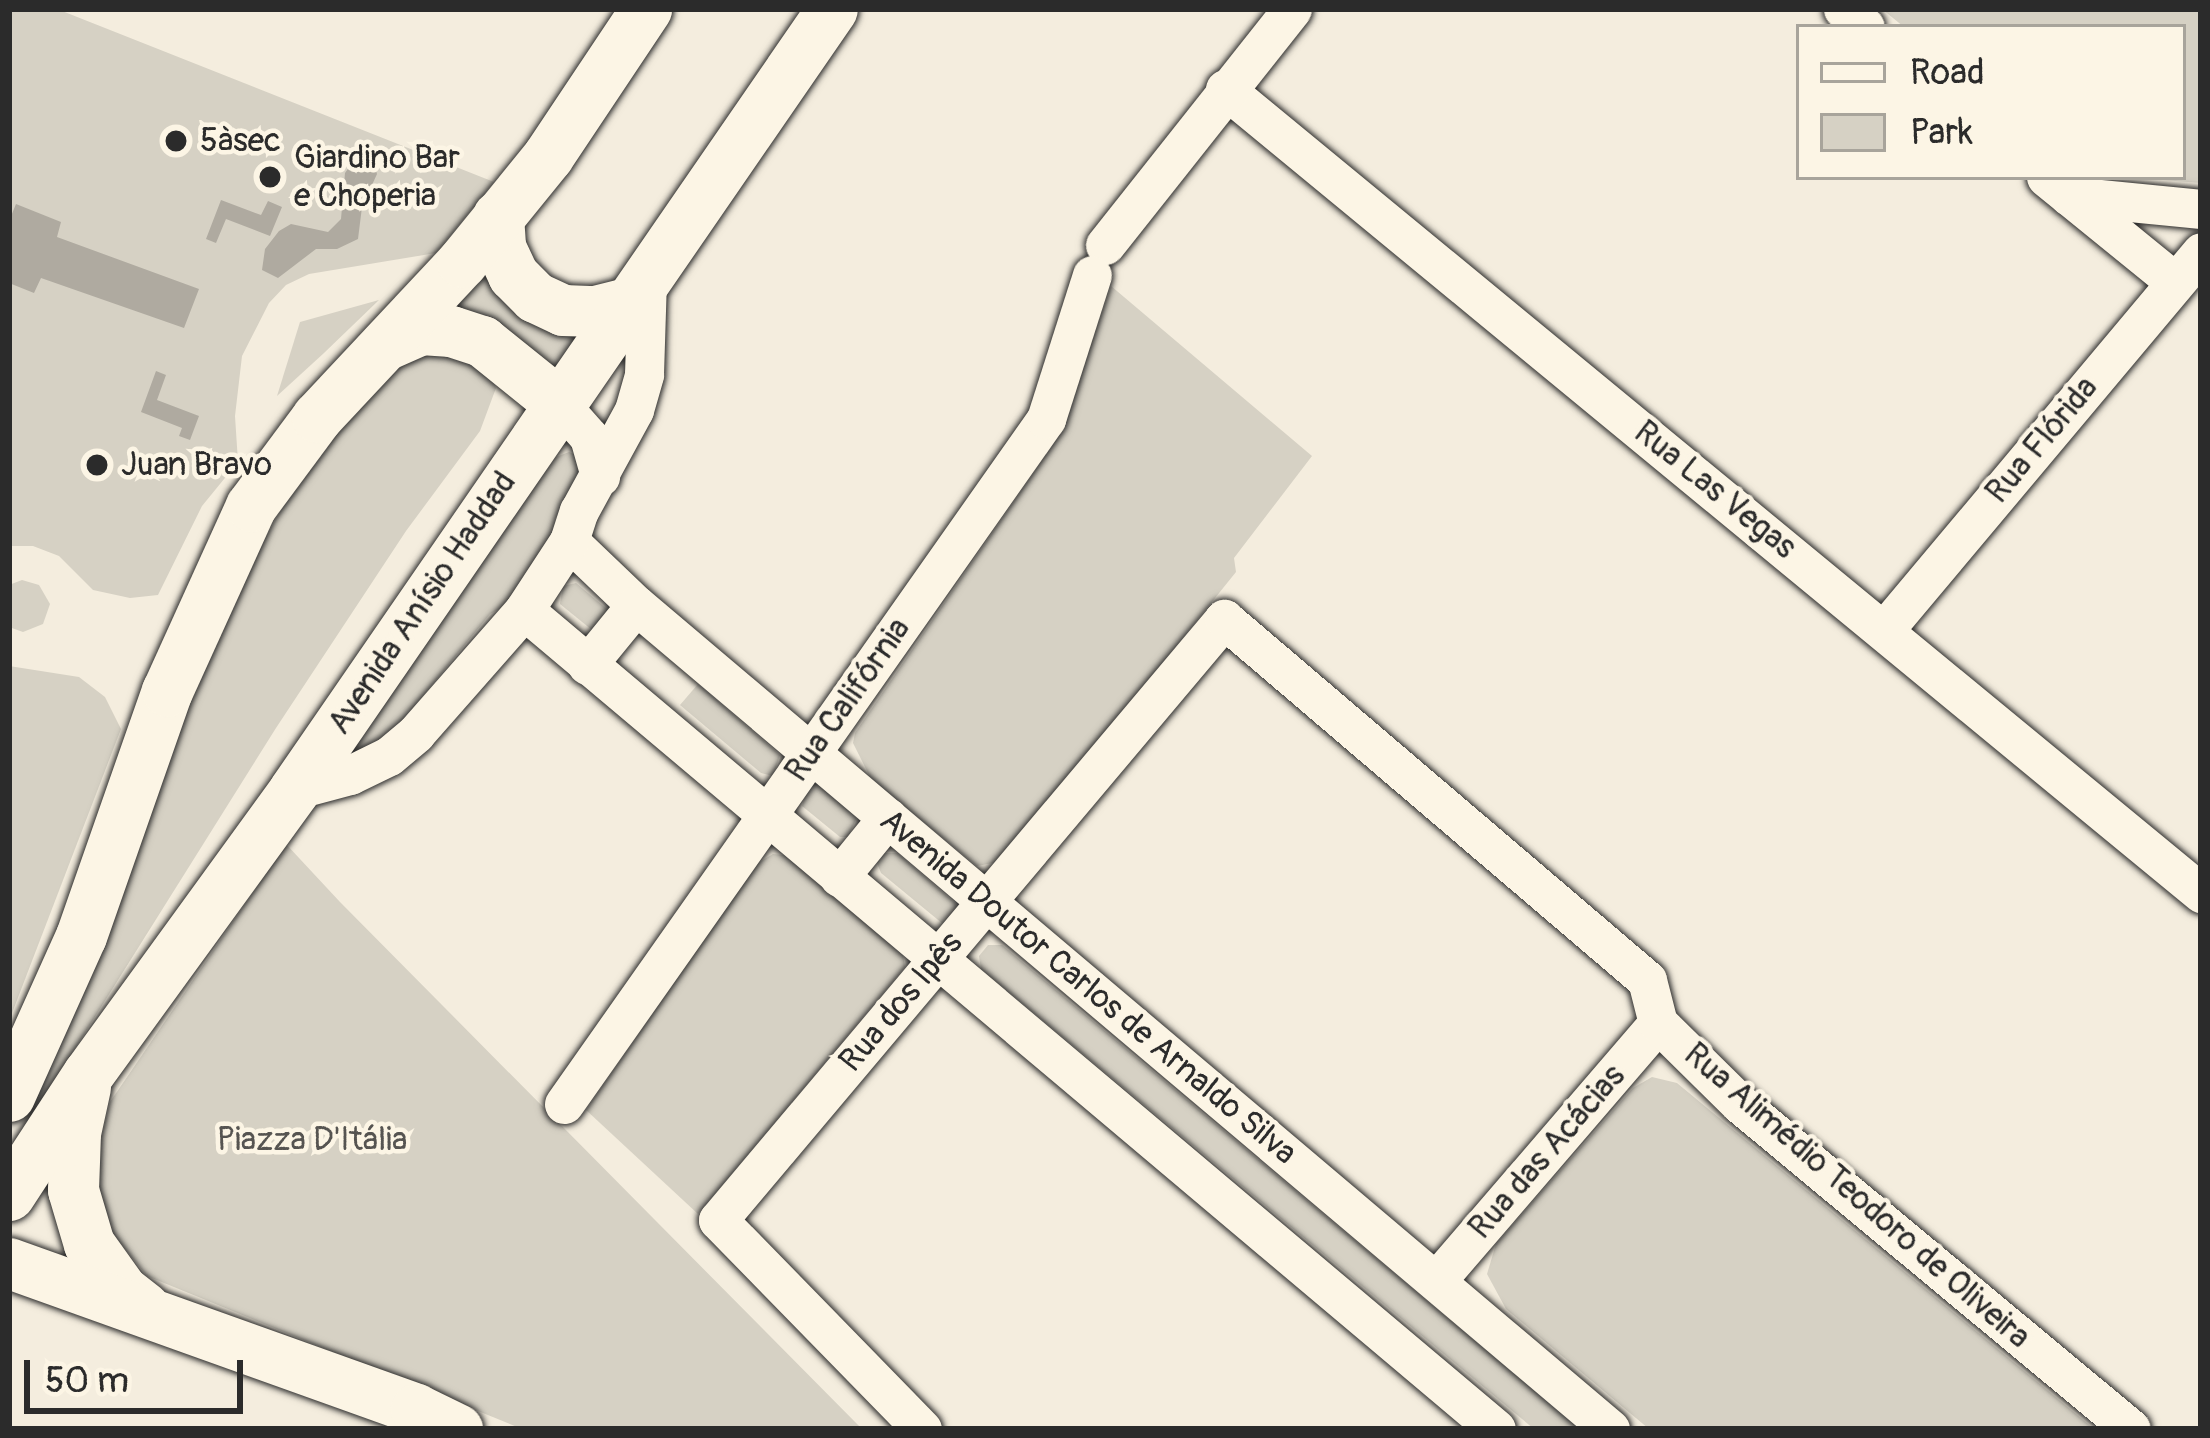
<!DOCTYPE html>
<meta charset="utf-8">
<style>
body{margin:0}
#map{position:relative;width:2210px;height:1438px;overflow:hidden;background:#f4edde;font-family:Pangolin,sans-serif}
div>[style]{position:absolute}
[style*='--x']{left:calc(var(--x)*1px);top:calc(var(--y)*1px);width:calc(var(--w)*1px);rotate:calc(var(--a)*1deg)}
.green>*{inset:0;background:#d6d1c4}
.water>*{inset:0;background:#afaaa0}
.roads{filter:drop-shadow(0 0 3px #2b2b2b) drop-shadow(0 0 3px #2b2b2b)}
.minor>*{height:39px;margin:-19.5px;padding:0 19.5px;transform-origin:19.5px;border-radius:19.5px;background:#fcf5e5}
.major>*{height:51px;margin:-25.5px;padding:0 25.5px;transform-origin:25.5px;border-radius:25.5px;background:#fcf5e5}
.dots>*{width:33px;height:33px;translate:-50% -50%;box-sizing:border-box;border:6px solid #fcf5e5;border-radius:50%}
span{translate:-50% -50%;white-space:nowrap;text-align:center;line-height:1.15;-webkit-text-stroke:9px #fcf5e5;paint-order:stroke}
.poi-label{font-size:33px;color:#2b2b2b}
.left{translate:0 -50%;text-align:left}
.street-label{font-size:33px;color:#2b2b2b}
.park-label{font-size:33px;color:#565451}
.frame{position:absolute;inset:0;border:12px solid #2b2b2b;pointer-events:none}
.legend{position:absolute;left:1796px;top:24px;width:390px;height:156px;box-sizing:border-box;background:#fcf5e5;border:3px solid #a8a49b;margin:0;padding:15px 21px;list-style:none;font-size:36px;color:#2b2b2b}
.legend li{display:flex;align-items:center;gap:24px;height:60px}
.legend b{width:60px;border:3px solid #a8a49b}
.scale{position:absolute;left:24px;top:1360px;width:219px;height:54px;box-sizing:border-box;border:6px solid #2b2b2b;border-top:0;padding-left:15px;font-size:36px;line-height:42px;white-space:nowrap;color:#2b2b2b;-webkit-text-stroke:9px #fcf5e5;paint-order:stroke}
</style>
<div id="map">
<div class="green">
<div style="clip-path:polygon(9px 9px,57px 9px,494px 182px,436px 253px,309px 274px,286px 285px,269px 303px,242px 356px,235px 416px,238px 462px,202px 506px,158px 595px,130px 598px,93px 590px,59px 556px,33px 546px,9px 546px)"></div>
<div style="clip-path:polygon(1882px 9px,2201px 9px,2201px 183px,2125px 177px,2183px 177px,2183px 27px,1904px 27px)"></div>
<div style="clip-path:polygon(488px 258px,593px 321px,548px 376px,441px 314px)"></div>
<div style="clip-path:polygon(1111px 286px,1312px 456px,1234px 558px,1236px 572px,1003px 861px,977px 866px,871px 779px,853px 743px,855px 733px,1061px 433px)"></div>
<div style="clip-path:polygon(379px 300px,324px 353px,277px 396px,300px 322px)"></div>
<div style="clip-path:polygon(437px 343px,479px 355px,496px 388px,480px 431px,406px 531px,276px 728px,39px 1106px,29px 1097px,135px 862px,182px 717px,250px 565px,315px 450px,393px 362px)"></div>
<div style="clip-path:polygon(569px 452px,576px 455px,582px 474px,555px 519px,557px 546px,509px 604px,490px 614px,399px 725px,345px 764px,346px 747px,556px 457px)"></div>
<div style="clip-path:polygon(22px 580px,39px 585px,50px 604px,43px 624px,23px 632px,9px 627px,9px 585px)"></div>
<div style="clip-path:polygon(576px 583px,608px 610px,592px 630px,560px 604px,563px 586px)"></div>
<div style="clip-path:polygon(9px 666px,79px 677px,105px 697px,121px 729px,9px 1021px)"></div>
<div style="clip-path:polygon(698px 684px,780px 755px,773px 776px,761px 773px,680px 705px)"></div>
<div style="clip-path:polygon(809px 784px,820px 784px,857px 817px,848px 837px,840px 837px,802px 806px)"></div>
<div style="clip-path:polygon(286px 844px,340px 902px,862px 1429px,522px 1429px,147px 1276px,109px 1229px,93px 1173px,110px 1102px)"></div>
<div style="clip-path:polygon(884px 853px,897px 853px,955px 903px,957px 908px,943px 924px,881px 873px,877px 863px)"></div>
<div style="clip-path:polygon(773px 854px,793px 856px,902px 949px,905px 967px,698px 1214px,586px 1110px,756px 864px)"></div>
<div style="clip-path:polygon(988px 945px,1002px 945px,1580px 1429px,1534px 1429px,981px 969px,979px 956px)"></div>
<div style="clip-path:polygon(1652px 1077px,1677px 1083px,2094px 1429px,1649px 1429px,1506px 1309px,1487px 1274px,1496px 1244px,1633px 1088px)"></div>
</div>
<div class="water">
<div style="clip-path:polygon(357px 156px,373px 161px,377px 174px,362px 207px,358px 239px,337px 249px,316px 249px,278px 278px,262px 270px,265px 249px,279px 231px,291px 224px,328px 232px,341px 219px,345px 173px)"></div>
<div style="clip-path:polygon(221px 200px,261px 215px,268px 201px,282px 207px,270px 236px,226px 219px,216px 243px,206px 239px)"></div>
<div style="clip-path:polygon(16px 204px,61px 222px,57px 237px,199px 289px,184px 328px,41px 278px,34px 293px,9px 283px,9px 221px)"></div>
<div style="clip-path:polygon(156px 371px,166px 375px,157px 400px,199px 416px,190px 440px,179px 436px,182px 428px,141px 412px)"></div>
</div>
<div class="roads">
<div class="minor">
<div style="--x:1843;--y:9;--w:28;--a:39"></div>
<div style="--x:1225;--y:89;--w:1265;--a:39.48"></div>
<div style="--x:2046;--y:177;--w:165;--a:39.1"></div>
<div style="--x:2069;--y:196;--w:133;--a:5.6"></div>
<div style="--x:1105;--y:245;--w:301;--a:-51.6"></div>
<div style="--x:558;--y:402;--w:47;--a:48.5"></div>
<div style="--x:589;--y:437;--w:41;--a:74.2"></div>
<div style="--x:569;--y:541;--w:93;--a:43.7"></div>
<div style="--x:636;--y:605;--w:1276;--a:40.23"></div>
<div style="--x:524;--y:610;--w:1271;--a:40.12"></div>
<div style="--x:1885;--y:629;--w:492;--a:-50"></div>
<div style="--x:587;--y:665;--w:77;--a:-50.8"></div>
<div style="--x:294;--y:790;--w:58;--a:-15"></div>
<div style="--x:350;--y:775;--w:43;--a:-26"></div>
<div style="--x:389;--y:756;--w:35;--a:-40"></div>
<div style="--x:416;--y:733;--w:164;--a:-48.7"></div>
<div style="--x:524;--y:610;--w:82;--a:-56.9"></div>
<div style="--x:569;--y:541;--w:32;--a:-72"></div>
<div style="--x:579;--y:511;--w:115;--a:-61.4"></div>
<div style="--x:634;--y:410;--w:37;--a:-74"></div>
<div style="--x:644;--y:374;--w:97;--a:-88.2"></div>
<div style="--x:839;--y:877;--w:77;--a:-50.8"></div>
<div style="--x:564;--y:1104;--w:838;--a:-54.87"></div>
<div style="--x:1046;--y:419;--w:151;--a:-72.3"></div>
<div style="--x:1436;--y:1281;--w:340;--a:-49.3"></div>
<div style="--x:922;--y:1429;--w:292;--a:-134.3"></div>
<div style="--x:718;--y:1220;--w:786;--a:-49.9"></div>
<div style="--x:1224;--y:619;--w:556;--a:40.48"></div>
<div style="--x:1647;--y:980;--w:44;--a:75.7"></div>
<div style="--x:1658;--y:1023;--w:115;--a:44.6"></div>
<div style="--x:1740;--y:1104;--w:508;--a:39.73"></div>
</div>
<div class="major">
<div style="--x:498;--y:216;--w:31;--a:86"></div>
<div style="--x:500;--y:247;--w:31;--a:65"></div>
<div style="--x:513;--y:275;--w:31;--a:45"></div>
<div style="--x:535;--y:297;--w:31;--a:25"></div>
<div style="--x:563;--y:310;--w:32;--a:2"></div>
<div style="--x:595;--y:311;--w:34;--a:-14"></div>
<div style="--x:385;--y:345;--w:39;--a:-24"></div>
<div style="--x:421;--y:329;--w:30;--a:4"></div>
<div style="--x:451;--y:331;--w:33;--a:18"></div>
<div style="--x:482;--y:341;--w:97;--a:38.8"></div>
<div style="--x:85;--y:1087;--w:47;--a:102.3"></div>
<div style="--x:75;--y:1133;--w:57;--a:92"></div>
<div style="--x:73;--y:1190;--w:56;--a:73.5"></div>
<div style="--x:89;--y:1244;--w:57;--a:54.3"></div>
<div style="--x:122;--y:1290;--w:28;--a:38"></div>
<div style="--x:9;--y:1096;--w:175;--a:-65.8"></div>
<div style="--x:81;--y:936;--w:260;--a:-70.7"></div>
<div style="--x:167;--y:691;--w:203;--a:-65.6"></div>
<div style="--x:251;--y:506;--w:111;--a:-53.4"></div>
<div style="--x:317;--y:417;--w:212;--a:-46.9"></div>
<div style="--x:462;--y:262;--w:136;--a:-50.9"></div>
<div style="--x:548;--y:156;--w:177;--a:-56.3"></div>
<div style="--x:9;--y:1195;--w:145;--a:-56.9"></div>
<div style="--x:88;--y:1074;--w:351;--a:-54"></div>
<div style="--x:294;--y:790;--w:948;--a:-55.44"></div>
<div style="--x:9;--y:1263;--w:432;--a:19.7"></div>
<div style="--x:416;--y:1409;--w:46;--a:26"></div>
</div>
</div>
<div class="dots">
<div style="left:176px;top:141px;background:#2b2b2b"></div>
<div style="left:270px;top:177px;background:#2b2b2b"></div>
<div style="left:97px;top:465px;background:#2b2b2b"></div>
</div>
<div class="poi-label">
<span class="left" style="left:200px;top:141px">5àsec</span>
<span class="left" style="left:294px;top:177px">Giardino Bar<br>e Choperia</span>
<span class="left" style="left:121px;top:465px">Juan Bravo</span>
</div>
<div class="street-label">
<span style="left:2042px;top:440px;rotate:-50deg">Rua Flórida</span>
<span style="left:1715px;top:490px;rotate:39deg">Rua Las Vegas</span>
<span style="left:422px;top:603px;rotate:-56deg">Avenida Anísio Haddad</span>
<span style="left:848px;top:700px;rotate:-55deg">Rua Califórnia</span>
<span style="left:1088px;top:987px;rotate:40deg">Avenida Doutor Carlos de Arnaldo Silva</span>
<span style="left:901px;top:1002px;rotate:-50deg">Rua dos Ipês</span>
<span style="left:1547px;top:1152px;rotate:-49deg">Rua das Acácias</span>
<span style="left:1857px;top:1196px;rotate:41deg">Rua Alimédio Teodoro de Oliveira</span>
</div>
<div class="park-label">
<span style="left:312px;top:1140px">Piazza D'Itália</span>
</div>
<div class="frame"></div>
<ul class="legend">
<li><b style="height:15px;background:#fcf5e5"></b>Road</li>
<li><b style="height:33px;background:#d6d1c4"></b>Park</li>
</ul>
<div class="scale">50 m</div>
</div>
